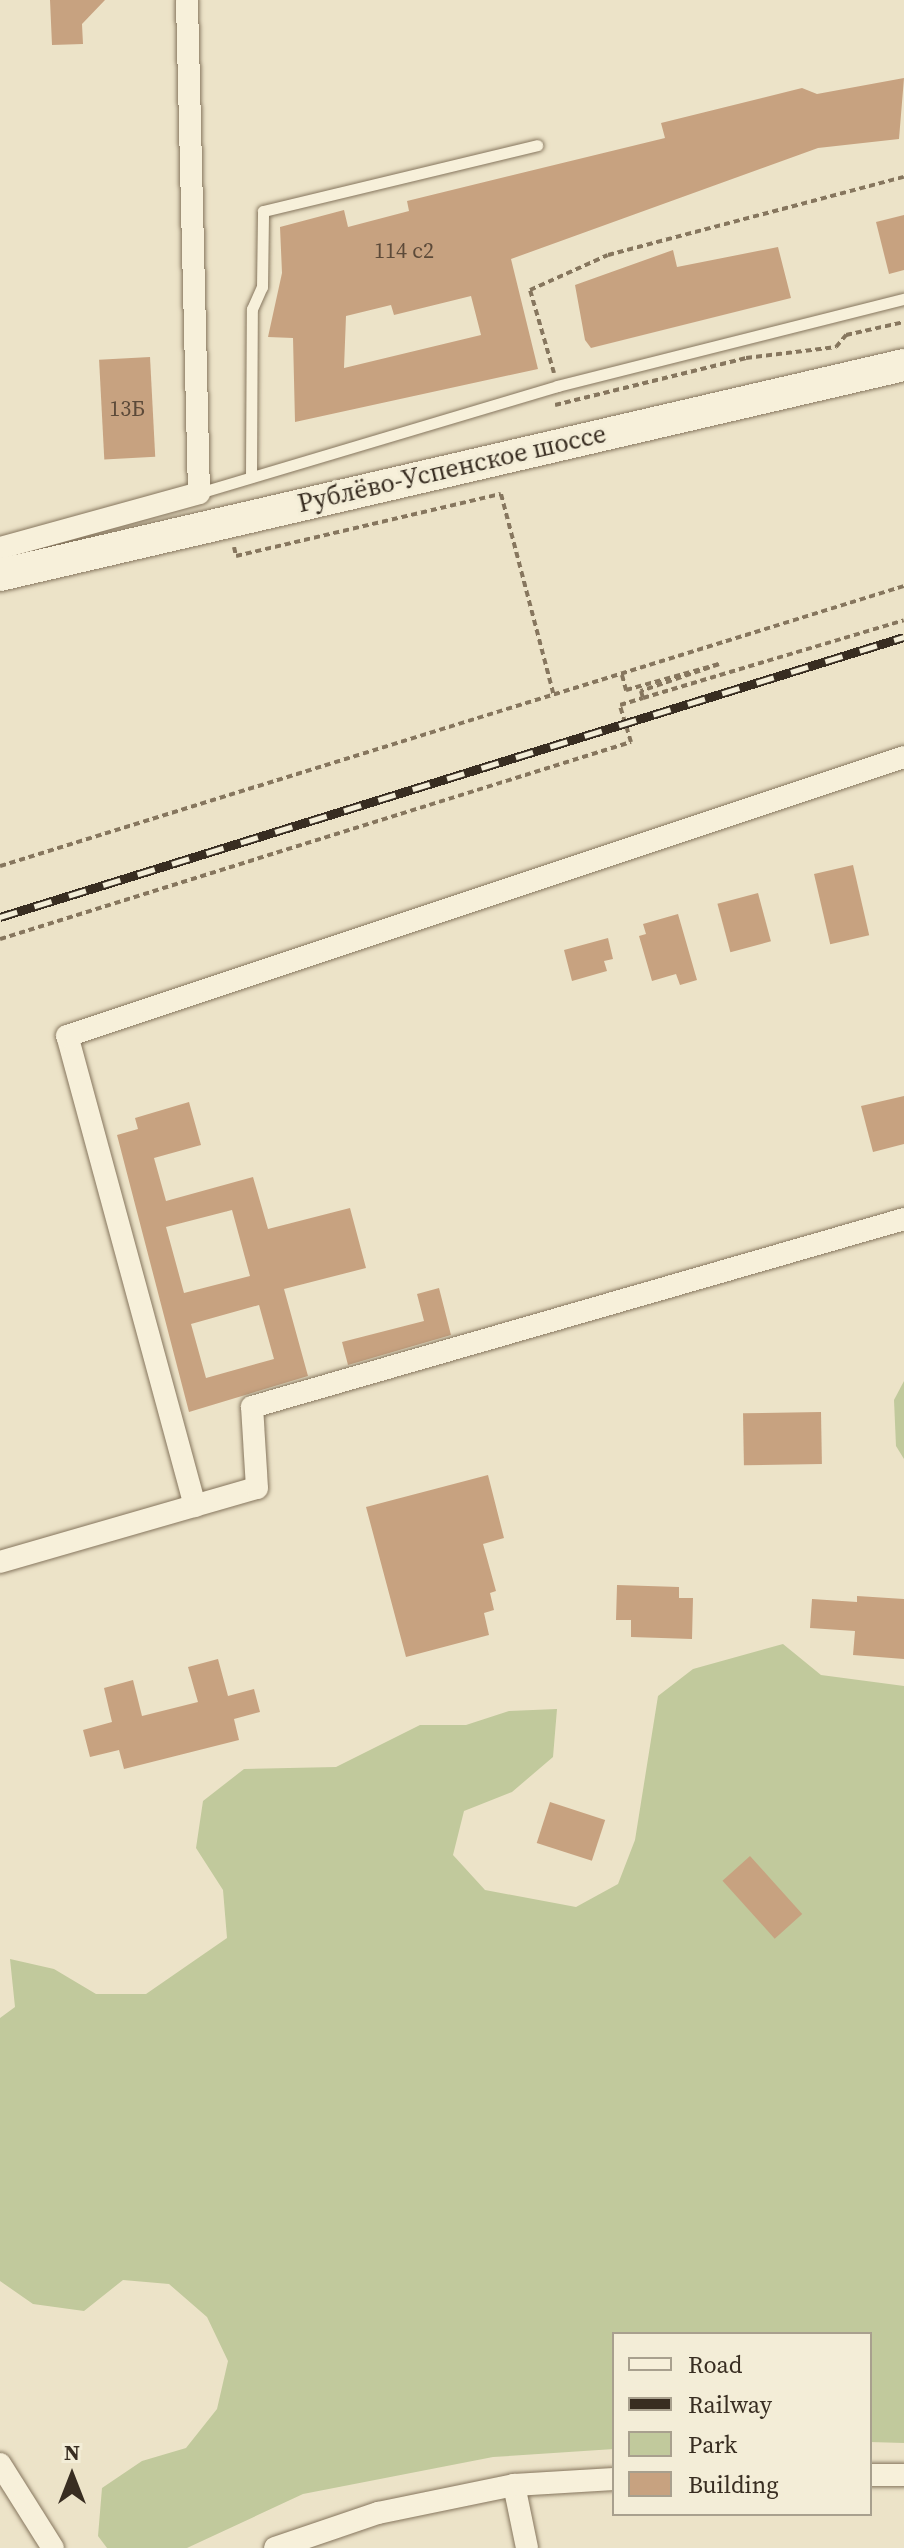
<!DOCTYPE html>
<meta charset="utf-8">
<style>
body{margin:0}
#map{position:relative;width:904px;height:2548px;overflow:hidden;background:#ece3c8;font-family:"Source Serif 4",serif}
div>[style]{position:absolute}
[style*='--x']{left:calc(var(--x)*1px);top:calc(var(--y)*1px);width:calc(var(--w)*1px);rotate:calc(var(--a)*1deg)}
.green>*{inset:0;background:#c1c99c}
.building>*{inset:0;background:#c7a280;transform-origin:0 0}
.path>*{height:4px;margin-top:-2px;transform-origin:0;background:repeating-linear-gradient(90deg,#86765e 0 6px,transparent 0 10px)}
.roads{filter:drop-shadow(0 0 2px #86765e) drop-shadow(0 0 2px #86765e)}
.service>*{height:11px;margin:-5.5px;padding:0 5.5px;transform-origin:5.5px;border-radius:5.5px;background:#f7f0da}
.minor>*{height:22px;margin:-11px;padding:0 11px;transform-origin:11px;border-radius:11px;background:#f7f0da}
.secondary>*{height:32px;margin:-16px;padding:0 16px;transform-origin:16px;border-radius:16px;background:#f7f0da}
.rail>*{height:9px;margin-top:-4.5px;transform-origin:0;background:repeating-linear-gradient(90deg,#f3edd7 0 18px,#382d21 0 36px);box-sizing:border-box;border-block:2px solid #382d21}
span{translate:-50% -50%;white-space:nowrap;text-align:center;line-height:1.15;-webkit-text-stroke:6px #f3edd7;paint-order:stroke}
.number-label{font-size:22px;color:#5c4a39}
.number-label span{-webkit-text-stroke-width:0}
.street-label{font-size:26px;color:#382d21}
.legend{position:absolute;left:612px;top:2332px;width:260px;height:184px;box-sizing:border-box;background:#f3edd7;border:2px solid #a8a08e;margin:0;padding:10px 14px;list-style:none;font-size:24px;color:#382d21}
.legend li{display:flex;align-items:center;gap:16px;height:40px}
.legend b{width:40px;border:2px solid #a8a08e}
.north{position:absolute;left:32px;top:2436px;width:80px;height:80px;-webkit-text-stroke:6px #f3edd7;paint-order:stroke;rotate:0deg;font-size:22px;font-weight:700;line-height:32px;text-align:center;color:#382d21}
.north::after{content:'';display:block;margin:auto;width:28px;height:36px;background:#382d21;clip-path:polygon(50% 0,100% 100%,50% 72%,0 100%)}
</style>
<div id="map">
<div class="green">
<div style="clip-path:polygon(904px 1381px,904px 1459px,896px 1446px,894px 1400px)"></div>
<div style="clip-path:polygon(783px 1644px,821px 1675px,904px 1686px,904px 2443px,870px 2442px,870px 2334px,614px 2334px,614px 2449px,493px 2457px,303px 2494px,187px 2548px,107px 2548px,98px 2536px,102px 2488px,142px 2461px,186px 2448px,217px 2409px,228px 2361px,207px 2317px,169px 2284px,123px 2280px,84px 2311px,33px 2304px,0 2281px,0 2018px,15px 2007px,10px 1959px,54px 1969px,96px 1994px,146px 1994px,227px 1938px,223px 1890px,196px 1848px,203px 1801px,244px 1769px,336px 1767px,420px 1725px,466px 1725px,509px 1711px,557px 1709px,553px 1757px,512px 1792px,464px 1811px,453px 1855px,485px 1890px,576px 1907px,618px 1884px,635px 1840px,658px 1696px,693px 1669px)"></div>
</div>
<div class="building">
<div style="clip-path:polygon(50px 0,105px 0,82px 24px,83px 44px,52px 45px)"></div>
<div style="clip-path:polygon(evenodd,904px 78px,899px 139px,818px 148px,511px 259px,538px 369px,295px 422px,293px 338px,268px 337px,282px 273px,280px 227px,344px 210px,348px 227px,409px 211px,407px 201px,665px 138px,661px 123px,802px 88px,817px 94px,904px 78px,471px 296px,481px 335px,344px 368px,346px 316px,391px 305px,394px 315px,471px 296px)"></div>
<div style="clip-path:polygon(904px 215px,904px 270px,889px 274px,876px 222px)"></div>
<div style="clip-path:polygon(778px 247px,791px 298px,591px 348px,585px 340px,575px 285px,673px 250px,677px 267px)"></div>
<div style="left:150px;top:357px;width:100px;height:51px;rotate:87deg"></div>
<div style="left:853px;top:865px;width:72px;height:40px;rotate:77deg"></div>
<div style="left:758px;top:893px;width:50px;height:42px;rotate:75deg"></div>
<div style="clip-path:polygon(678px 914px,697px 980px,680px 985px,676px 974px,652px 981px,639px 936px,646px 934px,643px 924px)"></div>
<div style="clip-path:polygon(608px 938px,613px 959px,604px 961px,607px 971px,572px 981px,564px 950px)"></div>
<div style="clip-path:polygon(904px 1096px,904px 1144px,873px 1152px,861px 1106px)"></div>
<div style="clip-path:polygon(evenodd,189px 1102px,201px 1145px,154px 1158px,166px 1201px,253px 1177px,268px 1229px,350px 1208px,366px 1268px,284px 1289px,308px 1376px,189px 1412px,117px 1135px,138px 1129px,135px 1118px,189px 1102px,232px 1210px,250px 1276px,184px 1293px,166px 1227px,232px 1210px,189px 1102px,259px 1305px,274px 1359px,206px 1378px,191px 1324px,259px 1305px)"></div>
<div style="clip-path:polygon(439px 1288px,451px 1335px,348px 1365px,342px 1342px,424px 1321px,417px 1294px)"></div>
<div style="left:821px;top:1412px;width:52px;height:78px;rotate:89deg"></div>
<div style="clip-path:polygon(488px 1475px,504px 1538px,483px 1544px,496px 1591px,490px 1593px,494px 1610px,484px 1613px,489px 1635px,406px 1657px,366px 1507px)"></div>
<div style="clip-path:polygon(617px 1585px,679px 1587px,679px 1598px,693px 1598px,692px 1639px,631px 1637px,631px 1620px,616px 1620px)"></div>
<div style="clip-path:polygon(857px 1596px,904px 1599px,904px 1659px,853px 1655px,855px 1631px,810px 1628px,812px 1599px,857px 1602px)"></div>
<div style="clip-path:polygon(218px 1659px,228px 1696px,254px 1689px,260px 1712px,234px 1719px,239px 1740px,124px 1769px,119px 1750px,90px 1757px,83px 1730px,112px 1722px,104px 1688px,133px 1680px,142px 1716px,198px 1702px,188px 1667px)"></div>
<div style="left:550px;top:1802px;width:58px;height:43px;rotate:18deg"></div>
<div style="left:750px;top:1856px;width:78px;height:37px;rotate:48deg"></div>
</div>
<div class="path">
<div style="--x:554;--y:373;--w:86;--a:-106.1"></div>
<div style="--x:530;--y:290;--w:85;--a:-24.2"></div>
<div style="--x:608;--y:255;--w:306;--a:-14.8"></div>
<div style="--x:555;--y:405;--w:197;--a:-13.8"></div>
<div style="--x:746;--y:358;--w:91;--a:-7"></div>
<div style="--x:836;--y:347;--w:16;--a:-50"></div>
<div style="--x:846;--y:335;--w:59;--a:-12.6"></div>
<div style="--x:234;--y:547;--w:9;--a:77"></div>
<div style="--x:236;--y:556;--w:272;--a:-13.2"></div>
<div style="--x:501;--y:494;--w:209;--a:75.3"></div>
<div style="--x:622;--y:675;--w:16;--a:75"></div>
<div style="--x:626;--y:690;--w:97;--a:-15.6"></div>
<div style="--x:719;--y:664;--w:83;--a:160.9"></div>
<div style="--x:641;--y:691;--w:7;--a:74"></div>
<div style="--x:643;--y:698;--w:272;--a:-16.6"></div>
<div style="--x:0;--y:866;--w:946;--a:-17.21"></div>
<div style="--x:0;--y:939;--w:661;--a:-17.34"></div>
<div style="--x:631;--y:742;--w:39;--a:-107"></div>
<div style="--x:620;--y:705;--w:24;--a:-17"></div>
</div>
<div class="roads">
<div class="service">
<div style="--x:251;--y:477;--w:168;--a:-89.7"></div>
<div style="--x:252;--y:309;--w:24;--a:-66"></div>
<div style="--x:262;--y:287;--w:76;--a:-89.2"></div>
<div style="--x:263;--y:211;--w:282;--a:-13.5"></div>
<div style="--x:199;--y:493;--w:374;--a:-16.6"></div>
<div style="--x:557;--y:386;--w:358;--a:-14.1"></div>
</div>
<div class="minor">
<div style="--x:0;--y:548;--w:206;--a:-15.4"></div>
<div style="--x:199;--y:493;--w:493;--a:-91.4"></div>
<div style="--x:195;--y:1506;--w:487;--a:-105.2"></div>
<div style="--x:67;--y:1036;--w:882;--a:-18.43"></div>
<div style="--x:0;--y:1562;--w:267;--a:-16.1"></div>
<div style="--x:257;--y:1488;--w:81;--a:-93.5"></div>
<div style="--x:252;--y:1407;--w:679;--a:-16.08"></div>
<div style="--x:0;--y:2464;--w:99;--a:57.8"></div>
<div style="--x:870;--y:2475;--w:34;--a:0"></div>
<div style="--x:514;--y:2485;--w:64;--a:78.3"></div>
<div style="--x:275;--y:2548;--w:109;--a:-18.8"></div>
<div style="--x:378;--y:2513;--w:139;--a:-11.6"></div>
<div style="--x:514;--y:2485;--w:100;--a:-3.4"></div>
</div>
<div class="secondary">
<div style="--x:0;--y:575;--w:928;--a:-13.08"></div>
</div>
</div>
<div class="rail">
<div style="--x:0;--y:917;--w:946;--a:-17.21"></div>
</div>
<div class="number-label">
<span style="left:404px;top:251px">114 с2</span>
<span style="left:127px;top:409px">13Б</span>
</div>
<div class="street-label">
<span style="left:452px;top:469px;rotate:-13deg">Рублёво-Успенское шоссе</span>
</div>
<ul class="legend">
<li><b style="height:10px;background:#f7f0da"></b>Road</li>
<li><b style="height:10px;background:#382d21"></b>Railway</li>
<li><b style="height:22px;background:#c1c99c"></b>Park</li>
<li><b style="height:22px;background:#c7a280"></b>Building</li>
</ul>
<div class="north">N</div>
</div>
